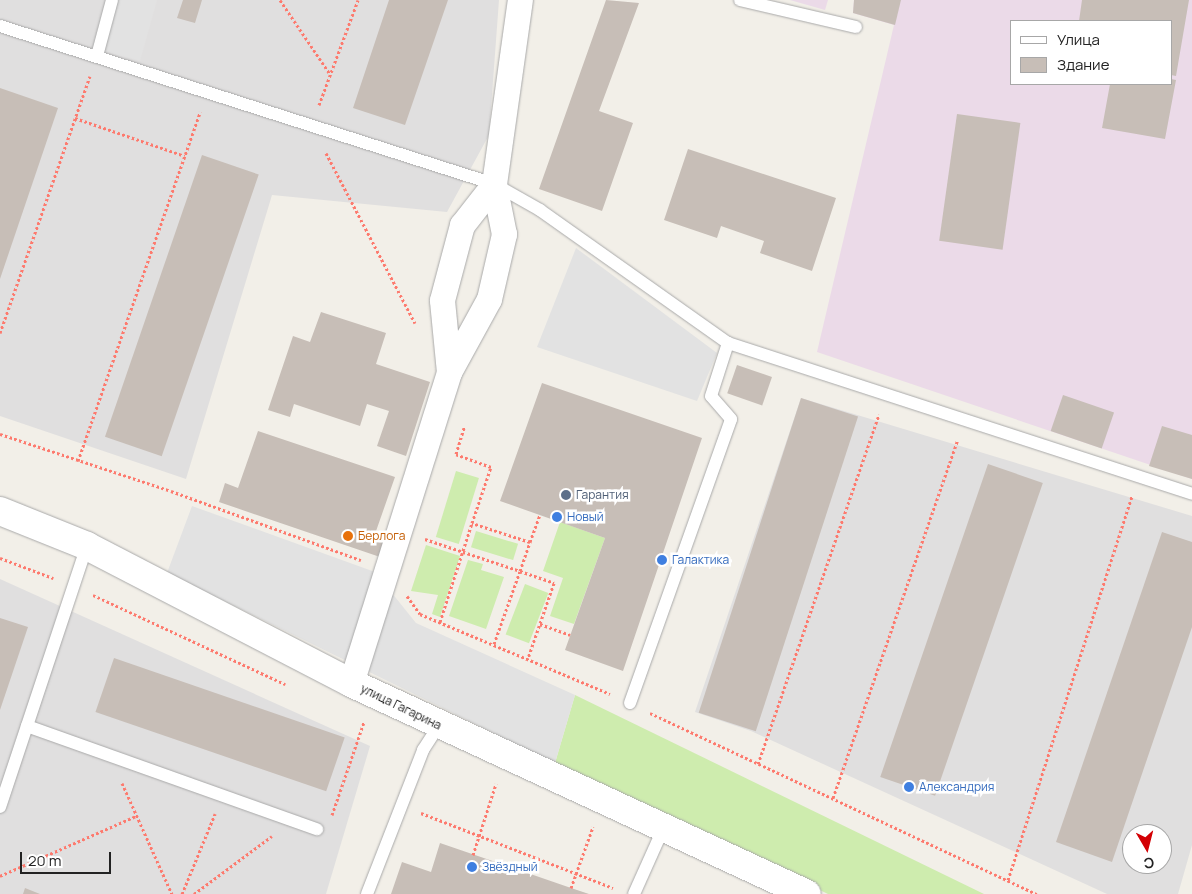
<!DOCTYPE html>
<meta charset="utf-8">
<style>
body{margin:0}
#map{position:relative;width:1192px;height:894px;overflow:hidden;background:#f2efe8;font-family:Manrope,sans-serif}
div>[style]{position:absolute}
[style*='--x']{left:calc(var(--x)*1px);top:calc(var(--y)*1px);width:calc(var(--w)*1px);rotate:calc(var(--a)*1deg)}
.residential>*{inset:0;background:#e0dfdf}
.industrial>*{inset:0;background:#ebdae8}
.grass>*{inset:0;background:#ceecae;transform-origin:0 0}
.parking>*{inset:0;background:#e2e2e2}
.building>*{inset:0;background:#c7beb7;transform-origin:0 0}
.path>*{height:3px;margin-top:-1.5px;transform-origin:0;background:repeating-linear-gradient(90deg,#fd7a6e 0 2.5px,transparent 0 5px)}
.roads{filter:drop-shadow(0 0 1px #a9a9a9) drop-shadow(0 0 1px #a9a9a9)}
.service>*{height:12px;margin:-6px;padding:0 6px;transform-origin:6px;border-radius:6px;background:#fff}
.minor>*{height:25px;margin:-12.5px;padding:0 12.5px;transform-origin:12.5px;border-radius:12.5px;background:#fff}
.tertiary>*{height:28px;margin:-14px;padding:0 14px;transform-origin:14px;border-radius:14px;background:#fff}
.dots>*{width:14px;height:14px;translate:-50% -50%;box-sizing:border-box;border:2px solid #fff;border-radius:50%}
span{translate:-50% -50%;white-space:nowrap;text-align:center;line-height:1.15;-webkit-text-stroke:5px #fff;paint-order:stroke}
.service-label{font-size:12px;color:#4e5e75}
.left{translate:0 -50%;text-align:left}
.shop-label{font-size:12px;color:#366cbe}
.food-label{font-size:12px;color:#c56008}
.street-label{font-size:12px;color:#222}
.legend{position:absolute;left:1010px;top:20px;width:162px;height:65px;box-sizing:border-box;background:#fff;border:1px solid #a7a7a7;margin:0;padding:6px 9px;list-style:none;font-size:15px;color:#222}
.legend li{display:flex;align-items:center;gap:10px;height:25px}
.legend b{width:25px;border:1px solid #a7a7a7}
.north{position:absolute;left:1122px;top:824px;width:50px;height:50px;box-sizing:border-box;background:#fff;border:1px solid #a7a7a7;border-radius:50%;rotate:172deg;font-size:14px;font-weight:700;line-height:20px;text-align:center;color:#222}
.north::after{content:'';display:block;margin:auto;width:18px;height:22px;background:#d30004;clip-path:polygon(50% 0,100% 100%,50% 72%,0 100%)}
.scale{position:absolute;left:20px;top:852px;width:91px;height:22px;box-sizing:border-box;border:2px solid #222;border-top:0;padding-left:6px;font-size:15px;line-height:18px;white-space:nowrap;color:#222;-webkit-text-stroke:4px #fff;paint-order:stroke}
</style>
<div id="map">
<div class="residential">
<div style="clip-path:polygon(0 0,499px 0,489px 135px,447px 212px,272px 195px,186px 479px,0 416px)"></div>
<div style="clip-path:polygon(evenodd,801px 398px,1192px 516px,1192px 845px,1178px 894px,1107px 894px,751px 731px,695px 712px,801px 398px,1132px 834px,1162px 834px,1162px 864px,1132px 864px,1132px 834px)"></div>
<div style="clip-path:polygon(0 579px,370px 746px,326px 894px,0 894px)"></div>
</div>
<div class="industrial">
<div style="clip-path:polygon(790px 0,828px 0,825px 10px)"></div>
<div style="clip-path:polygon(evenodd,854px 0,1192px 0,1192px 479px,817px 352px,894px 25px,853px 13px,854px 0,1011px 21px,1171px 21px,1171px 84px,1011px 84px,1011px 21px)"></div>
</div>
<div class="grass">
<div style="left:456px;top:471px;width:24px;height:69px;rotate:17deg"></div>
<div style="clip-path:polygon(560px 522px,605px 538px,574px 624px,550px 616px,563px 578px,543px 571px)"></div>
<div style="left:476px;top:531px;width:44px;height:17px;rotate:17deg"></div>
<div style="clip-path:polygon(426px 545px,460px 556px,440px 617px,432px 614px,438px 595px,411px 591px)"></div>
<div style="clip-path:polygon(468px 560px,483px 564px,481px 570px,504px 577px,486px 629px,449px 616px)"></div>
<div style="left:525px;top:584px;width:25px;height:54px;rotate:21deg"></div>
<div style="clip-path:polygon(575px 695px,984px 894px,828px 894px,555px 763px)"></div>
</div>
<div class="parking">
<div style="clip-path:polygon(112px 0,157px 0,140px 61px,99px 50px)"></div>
<div style="clip-path:polygon(576px 248px,717px 353px,697px 401px,537px 347px)"></div>
<div style="clip-path:polygon(192px 506px,375px 572px,416px 623px,575px 695px,555px 763px,167px 573px)"></div>
</div>
<div class="building">
<div style="clip-path:polygon(183px 0,202px 0,195px 23px,177px 18px)"></div>
<div style="clip-path:polygon(389px 0,448px 0,405px 125px,353px 108px)"></div>
<div style="clip-path:polygon(606px 0,639px 3px,599px 111px,633px 123px,602px 211px,539px 189px)"></div>
<div style="clip-path:polygon(854px 0,901px 0,895px 25px,853px 13px)"></div>
<div style="clip-path:polygon(1082px 0,1189px 0,1176px 76px,1171px 75px,1171px 21px,1079px 21px)"></div>
<div style="clip-path:polygon(1171px 79px,1176px 80px,1165px 139px,1102px 128px,1110px 84px,1171px 84px)"></div>
<div style="clip-path:polygon(0 88px,58px 108px,0 279px)"></div>
<div style="left:957px;top:114px;width:64px;height:128px;rotate:8deg"></div>
<div style="clip-path:polygon(688px 149px,836px 198px,812px 271px,760px 253px,764px 241px,721px 226px,717px 238px,664px 220px)"></div>
<div style="left:202px;top:155px;width:60px;height:298px;rotate:19deg"></div>
<div style="clip-path:polygon(321px 312px,386px 333px,376px 364px,430px 382px,406px 456px,377px 446px,389px 411px,367px 404px,360px 426px,294px 404px,290px 417px,268px 410px,293px 336px,310px 342px)"></div>
<div style="left:737px;top:365px;width:37px;height:30px;rotate:19deg"></div>
<div style="clip-path:polygon(542px 383px,702px 438px,623px 671px,565px 650px,605px 538px,500px 501px)"></div>
<div style="left:1063px;top:395px;width:54px;height:38px;rotate:19deg"></div>
<div style="left:801px;top:398px;width:60px;height:331px;rotate:18deg"></div>
<div style="clip-path:polygon(1162px 426px,1192px 435px,1192px 479px,1149px 466px)"></div>
<div style="clip-path:polygon(258px 431px,395px 477px,375px 534px,387px 538px,380px 557px,219px 502px,225px 483px,238px 488px)"></div>
<div style="left:988px;top:464px;width:58px;height:331px;rotate:19deg"></div>
<div style="clip-path:polygon(1162px 532px,1192px 542px,1192px 627px,1112px 862px,1056px 842px)"></div>
<div style="clip-path:polygon(0 618px,28px 627px,0 710px)"></div>
<div style="left:114px;top:658px;width:244px;height:57px;rotate:19deg"></div>
<div style="clip-path:polygon(440px 843px,571px 888px,589px 894px,391px 894px,402px 862px,431px 872px)"></div>
<div style="clip-path:polygon(25px 888px,40px 894px,23px 894px)"></div>
</div>
<div class="path">
<div style="--x:280;--y:0;--w:89;--a:56"></div>
<div style="--x:319;--y:105;--w:112;--a:-69.6"></div>
<div style="--x:75;--y:118;--w:116;--a:19.1"></div>
<div style="--x:326;--y:153;--w:192;--a:62.4"></div>
<div style="--x:0;--y:333;--w:272;--a:-70.7"></div>
<div style="--x:0;--y:434;--w:180;--a:18.4"></div>
<div style="--x:171;--y:491;--w:202;--a:20"></div>
<div style="--x:78;--y:461;--w:370;--a:-70.7"></div>
<div style="--x:425;--y:539;--w:100;--a:18.6"></div>
<div style="--x:520;--y:571;--w:31;--a:-71"></div>
<div style="--x:530;--y:542;--w:61;--a:-161.9"></div>
<div style="--x:472;--y:523;--w:59;--a:-71.3"></div>
<div style="--x:491;--y:467;--w:37;--a:-160"></div>
<div style="--x:456;--y:454;--w:28;--a:-73"></div>
<div style="--x:530;--y:542;--w:29;--a:-70"></div>
<div style="--x:0;--y:558;--w:57;--a:20.7"></div>
<div style="--x:93;--y:595;--w:212;--a:24.9"></div>
<div style="--x:407;--y:596;--w:22;--a:54"></div>
<div style="--x:420;--y:614;--w:206;--a:22.8"></div>
<div style="--x:440;--y:622;--w:104;--a:-72.1"></div>
<div style="--x:540;--y:624;--w:32;--a:20"></div>
<div style="--x:494;--y:644;--w:77;--a:-70.4"></div>
<div style="--x:520;--y:571;--w:36;--a:19"></div>
<div style="--x:554;--y:583;--w:79;--a:109.1"></div>
<div style="--x:650;--y:713;--w:427;--a:25.1"></div>
<div style="--x:758;--y:764;--w:370;--a:-70.9"></div>
<div style="--x:122;--y:783;--w:122;--a:65.8"></div>
<div style="--x:833;--y:798;--w:379;--a:-70.8"></div>
<div style="--x:421;--y:813;--w:206;--a:21.3"></div>
<div style="--x:332;--y:815;--w:98;--a:-71"></div>
<div style="--x:473;--y:855;--w:75;--a:-72.1"></div>
<div style="--x:0;--y:876;--w:149;--a:-23.8"></div>
<div style="--x:1008;--y:880;--w:403;--a:-72.1"></div>
<div style="--x:571;--y:888;--w:65;--a:-70.2"></div>
<div style="--x:182;--y:894;--w:87;--a:-67.6"></div>
<div style="--x:194;--y:894;--w:97;--a:-36.6"></div>
</div>
<div class="roads">
<div class="service">
<div style="--x:740;--y:0;--w:119;--a:13.1"></div>
<div style="--x:0;--y:26;--w:519;--a:17.74"></div>
<div style="--x:494;--y:184;--w:53;--a:29.5"></div>
<div style="--x:540;--y:210;--w:230;--a:35.3"></div>
<div style="--x:728;--y:343;--w:488;--a:18"></div>
<div style="--x:97;--y:56;--w:58;--a:-75"></div>
<div style="--x:630;--y:703;--w:301;--a:-70.4"></div>
<div style="--x:731;--y:419;--w:30;--a:-131"></div>
<div style="--x:711;--y:396;--w:56;--a:-72.2"></div>
<div style="--x:27;--y:726;--w:308;--a:19.6"></div>
<div style="--x:0;--y:807;--w:275;--a:-71.6"></div>
<div style="--x:367;--y:894;--w:155;--a:-68.7"></div>
<div style="--x:423;--y:750;--w:30;--a:-57"></div>
<div style="--x:634;--y:894;--w:73;--a:-65.9"></div>
</div>
<div class="minor">
<div style="--x:449;--y:372;--w:72;--a:-95.6"></div>
<div style="--x:442;--y:300;--w:78;--a:-75.1"></div>
<div style="--x:462;--y:225;--w:52;--a:-52"></div>
<div style="--x:351;--y:683;--w:326;--a:-72.5"></div>
<div style="--x:449;--y:372;--w:83;--a:-61.3"></div>
<div style="--x:489;--y:299;--w:67;--a:-77"></div>
<div style="--x:504;--y:234;--w:51;--a:-101.3"></div>
<div style="--x:494;--y:184;--w:186;--a:-82"></div>
</div>
<div class="tertiary">
<div style="--x:0;--y:511;--w:94;--a:21.9"></div>
<div style="--x:87;--y:546;--w:297;--a:27.4"></div>
<div style="--x:351;--y:683;--w:502;--a:24.83"></div>
</div>
</div>
<div class="dots">
<div style="left:566px;top:495px;background:#5c6f8a"></div>
<div style="left:557px;top:517px;background:#3f7fe0"></div>
<div style="left:348px;top:536px;background:#e8710a"></div>
<div style="left:662px;top:560px;background:#3f7fe0"></div>
<div style="left:909px;top:787px;background:#3f7fe0"></div>
<div style="left:472px;top:867px;background:#3f7fe0"></div>
</div>
<div class="service-label">
<span class="left" style="left:576px;top:495px">Гарантия</span>
</div>
<div class="shop-label">
<span class="left" style="left:567px;top:517px">Новый</span>
<span class="left" style="left:672px;top:560px">Галактика</span>
<span class="left" style="left:919px;top:787px">Александрия</span>
<span class="left" style="left:482px;top:867px">Звёздный</span>
</div>
<div class="food-label">
<span class="left" style="left:358px;top:536px">Берлога</span>
</div>
<div class="street-label">
<span style="left:401px;top:707px;rotate:26deg">улица Гагарина</span>
</div>
<ul class="legend">
<li><b style="height:6px;background:#fff"></b>Улица</li>
<li><b style="height:14px;background:#c7beb7"></b>Здание</li>
</ul>
<div class="north">С</div>
<div class="scale">20 m</div>
</div>
